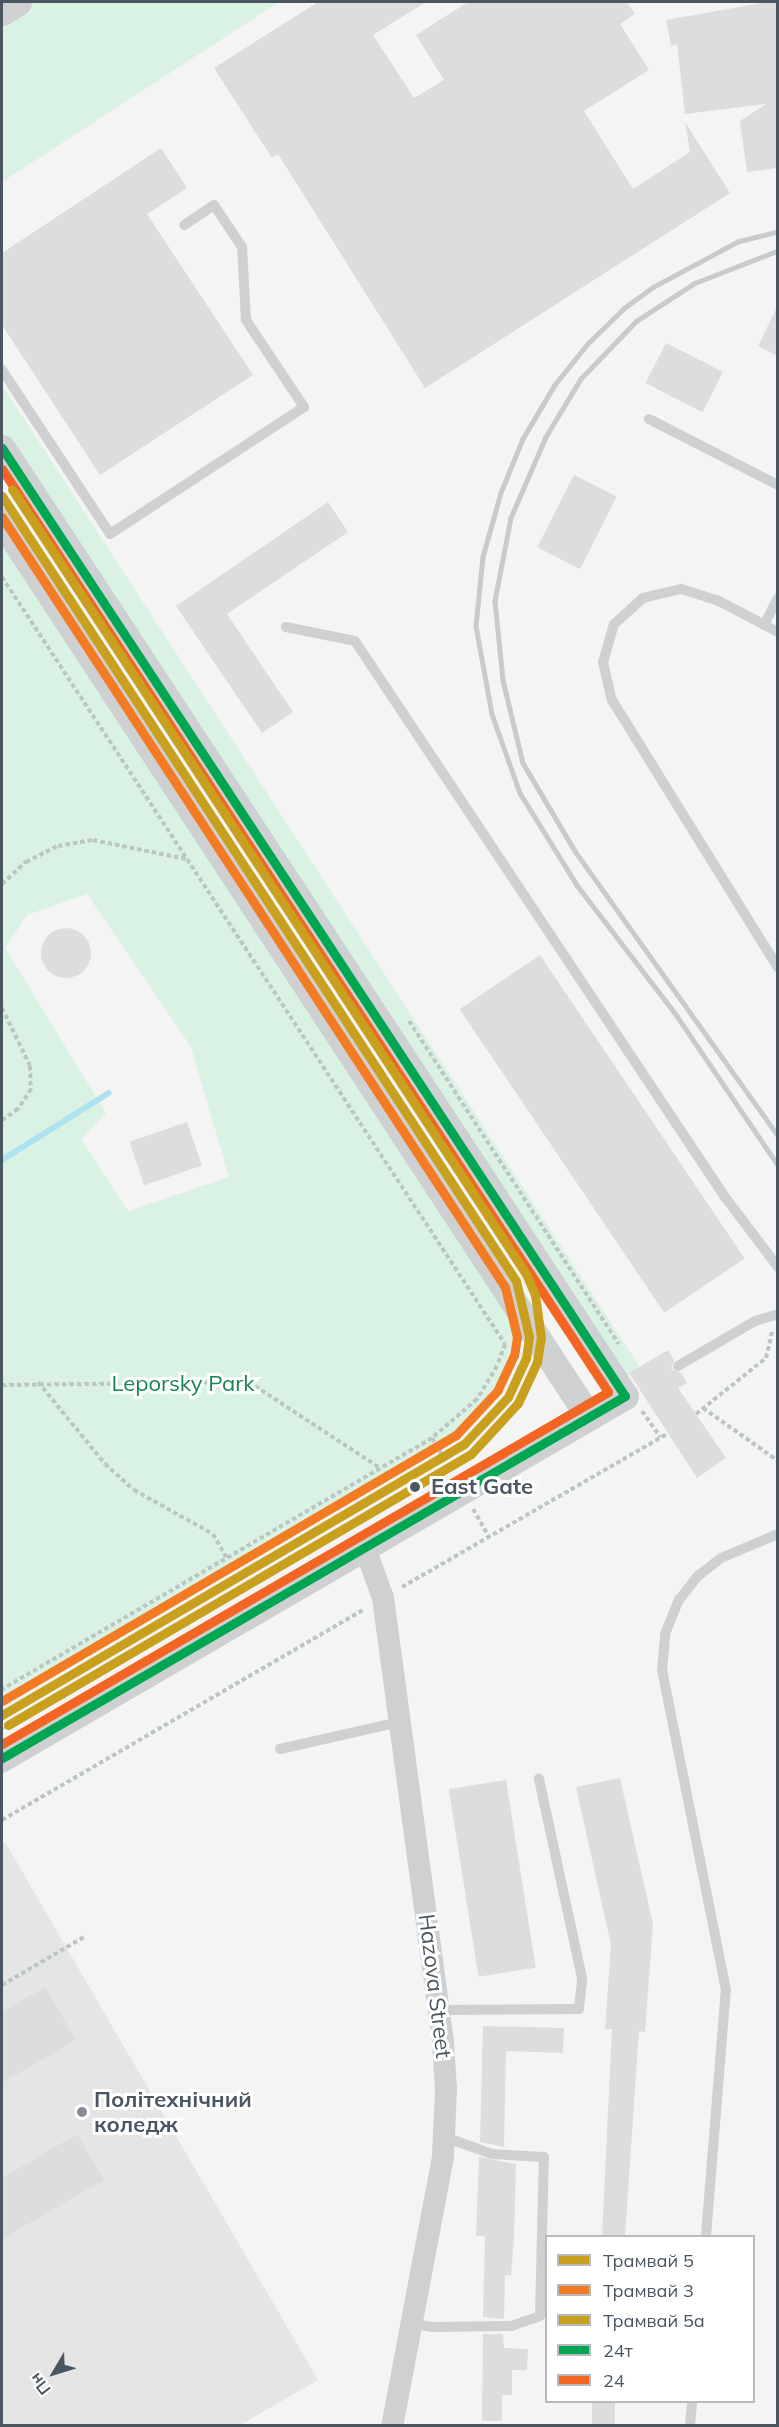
<!DOCTYPE html>
<meta charset="utf-8">
<style>
body{margin:0}
#map{position:relative;width:779px;height:2427px;overflow:hidden;background:#f4f4f4;font-family:Mulish,sans-serif}
div>[style]{position:absolute}
[style*='--x']{left:calc(var(--x)*1px);top:calc(var(--y)*1px);width:calc(var(--w)*1px);rotate:calc(var(--a)*1deg)}
.education>*{inset:0;background:#e6e5e6}
.green>*{inset:0;background:#d9f2e3;transform-origin:0 0}
.stream>*{height:6px;margin:-3px;padding:0 3px;transform-origin:3px;border-radius:3px;background:#aee2f0}
.building>*{inset:0;background:#ddddde;transform-origin:0 0}
.round{border-radius:50%}
.path>*{height:4px;margin-top:-2px;transform-origin:0;background:repeating-linear-gradient(90deg,#bcc7c4 0 4.5px,transparent 0 7.5px)}
.service>*{height:10px;margin:-5px;padding:0 5px;transform-origin:5px;border-radius:5px;background:#ced0d2}
.minor>*{height:22px;margin:-11px;padding:0 11px;transform-origin:11px;border-radius:11px;background:#ced0d2}
.tertiary>*{height:27px;margin:-13.5px;padding:0 13.5px;transform-origin:13.5px;border-radius:13.5px;background:#ced0d2}
.tram>*{height:1.5px;margin:-0.75px;padding:0 0.75px;transform-origin:0.75px;border-radius:0.75px;background:#c9cacc}
.rail>*{height:4.5px;margin:-2.25px;padding:0 2.25px;transform-origin:2.25px;border-radius:2.25px;background:#c9cacc}
.bus-1>*{height:9px;margin:-4.5px;padding:0 4.5px;transform-origin:4.5px;border-radius:4.5px;background:#00a651}
.bus-2>*{height:9px;margin:-4.5px;padding:0 4.5px;transform-origin:4.5px;border-radius:4.5px;background:#f26522}
.tram-1>*{height:9px;margin:-4.5px;padding:0 4.5px;transform-origin:4.5px;border-radius:4.5px;background:#c9a01d}
.tram-2>*{height:9px;margin:-4.5px;padding:0 4.5px;transform-origin:4.5px;border-radius:4.5px;background:#f37b24}
.tram-3>*{height:9px;margin:-4.5px;padding:0 4.5px;transform-origin:4.5px;border-radius:4.5px;background:#c9a01d}
.dots>*{width:16px;height:16px;translate:-50% -50%;box-sizing:border-box;border:3px solid #fff;border-radius:50%}
span{translate:-50% -50%;white-space:nowrap;text-align:center;line-height:1.15;-webkit-text-stroke:6px #fff;paint-order:stroke}
.park-label{font-size:22px;color:#17864f}
.stop-label{font-size:22px;color:#4a5661;font-weight:700}
.left{translate:0 -50%;text-align:left}
.street-label{font-size:22px;color:#4a5661}
.poi-label{font-size:22px;color:#4a5661;font-weight:700}
.frame{position:absolute;inset:0;border:3px solid #4a5661;pointer-events:none}
.legend{position:absolute;left:545px;top:2235px;width:210px;height:168px;box-sizing:border-box;background:#fff;border:2px solid #b7bbc0;margin:0;padding:8px 10px;list-style:none;font-size:18px;color:#4a5661}
.legend li{display:flex;align-items:center;gap:12px;height:30px}
.legend b{width:30px;border:2px solid #b7bbc0}
.north{position:absolute;left:24px;top:2343px;width:60px;height:60px;-webkit-text-stroke:4px #fff;paint-order:stroke;rotate:232deg;font-size:16px;font-weight:700;line-height:24px;text-align:center;color:#4a5661}
.north::after{content:'';display:block;margin:auto;width:21px;height:27px;background:#4a5661;clip-path:polygon(50% 0,100% 100%,50% 72%,0 100%)}
</style>
<div id="map">
<div class="education">
<div style="clip-path:polygon(5px 1842px,318px 2380px,240px 2425px,2px 2425px,2px 1844px)"></div>
</div>
<div class="green">
<div style="clip-path:polygon(35px 2px,279px 2px,2px 182px,2px 23px)"></div>
<div style="left:2px;top:385px;width:1171px;height:42px;rotate:57deg"></div>
<div style="clip-path:polygon(evenodd,2px 541px,514px 1321px,515px 1335px,499px 1382px,459px 1431px,2px 1700px,2px 541px,87px 894px,191px 1047px,229px 1177px,128px 1211px,81px 1139px,106px 1113px,5px 948px,27px 915px,87px 894px)"></div>
</div>
<div class="stream">
<div style="--x:2;--y:1160;--w:126;--a:-32.1"></div>
</div>
<div class="building">
<div style="clip-path:polygon(318px 2px,426px 2px,373px 35px,414px 98px,444px 80px,416px 35px,468px 2px,627px 2px,635px 14px,620px 24px,649px 70px,584px 111px,633px 189px,690px 152px,685px 122px,730px 193px,425px 388px,278px 154px,272px 158px,214px 68px)"></div>
<div style="clip-path:polygon(767px 2px,777px 2px,777px 168px,747px 172px,740px 121px,766px 104px,685px 114px,677px 44px,671px 46px,666px 20px)"></div>
<div style="clip-path:polygon(161px 148px,187px 188px,147px 214px,253px 375px,100px 475px,2px 325px,2px 253px)"></div>
<div style="clip-path:polygon(777px 307px,777px 356px,758px 346px)"></div>
<div style="left:666px;top:343px;width:64px;height:45px;rotate:27deg"></div>
<div style="left:574px;top:475px;width:48px;height:81px;rotate:27deg"></div>
<div style="clip-path:polygon(328px 502px,348px 532px,227px 614px,293px 712px,262px 733px,176px 606px)"></div>
<div class="round" style="left:41px;top:928px;width:50px;height:50px"></div>
<div style="left:540px;top:955px;width:366px;height:97px;rotate:56deg"></div>
<div style="left:187px;top:1122px;width:46px;height:61px;rotate:71deg"></div>
<div style="clip-path:polygon(668px 1350px,674px 1360px,671px 1369px,681px 1373px,687px 1383px,678px 1388px,726px 1458px,697px 1478px,629px 1373px)"></div>
<div style="clip-path:polygon(620px 1778px,653px 1924px,645px 2032px,639px 2031px,625px 2236px,602px 2236px,612px 2029px,605px 2029px,611px 1945px,576px 1787px)"></div>
<div style="left:506px;top:1780px;width:190px;height:58px;rotate:81deg"></div>
<div style="clip-path:polygon(45px 1987px,76px 2040px,2px 2083px,2px 2012px)"></div>
<div style="clip-path:polygon(483px 2026px,564px 2028px,563px 2053px,506px 2051px,504px 2147px,480px 2142px)"></div>
<div style="clip-path:polygon(77px 2134px,104px 2180px,2px 2239px,2px 2178px)"></div>
<div style="clip-path:polygon(479px 2157px,516px 2164px,514px 2237px,511px 2275px,505px 2275px,504px 2319px,483px 2317px,485px 2236px,476px 2236px)"></div>
<div style="clip-path:polygon(483px 2334px,503px 2334px,504px 2348px,528px 2349px,527px 2370px,512px 2370px,512px 2395px,502px 2395px,502px 2421px,482px 2421px)"></div>
<div style="left:592px;top:2402px;width:23px;height:24px"></div>
</div>
<div class="path">
<div style="--x:2;--y:577;--w:917;--a:56.74"></div>
<div style="--x:505;--y:1344;--w:23;--a:110"></div>
<div style="--x:497;--y:1366;--w:39;--a:121"></div>
<div style="--x:477;--y:1399;--w:60;--a:139.1"></div>
<div style="--x:432;--y:1438;--w:498;--a:149.7"></div>
<div style="--x:2;--y:884;--w:33;--a:-43"></div>
<div style="--x:26;--y:862;--w:36;--a:-27"></div>
<div style="--x:58;--y:846;--w:36;--a:-10"></div>
<div style="--x:93;--y:840;--w:95;--a:11.5"></div>
<div style="--x:2;--y:1008;--w:64;--a:64.2"></div>
<div style="--x:30;--y:1066;--w:23;--a:88"></div>
<div style="--x:31;--y:1089;--w:24;--a:123"></div>
<div style="--x:18;--y:1109;--w:19;--a:145"></div>
<div style="--x:409;--y:1021;--w:385;--a:57"></div>
<div style="--x:38;--y:1382;--w:106;--a:50.7"></div>
<div style="--x:105;--y:1464;--w:39;--a:42"></div>
<div style="--x:134;--y:1490;--w:90;--a:29.1"></div>
<div style="--x:213;--y:1534;--w:28;--a:60"></div>
<div style="--x:2;--y:1385;--w:247;--a:-0.7"></div>
<div style="--x:249;--y:1382;--w:157;--a:33.3"></div>
<div style="--x:703;--y:1408;--w:92;--a:35.2"></div>
<div style="--x:642;--y:1411;--w:32;--a:55"></div>
<div style="--x:696;--y:1414;--w:90;--a:-38.7"></div>
<div style="--x:766;--y:1358;--w:27;--a:-77"></div>
<div style="--x:432;--y:1438;--w:38;--a:60"></div>
<div style="--x:473;--y:1509;--w:32;--a:60"></div>
<div style="--x:402;--y:1587;--w:306;--a:-30"></div>
<div style="--x:2;--y:1820;--w:419;--a:-30.2"></div>
<div style="--x:2;--y:1985;--w:95;--a:-30.3"></div>
</div>
<div class="service">
<div style="--x:2;--y:370;--w:196;--a:56.6"></div>
<div style="--x:110;--y:534;--w:232;--a:-33.2"></div>
<div style="--x:304;--y:407;--w:105;--a:-123.7"></div>
<div style="--x:246;--y:320;--w:73;--a:-93.1"></div>
<div style="--x:242;--y:247;--w:50;--a:-123.7"></div>
<div style="--x:214;--y:205;--w:36;--a:146"></div>
<div style="--x:649;--y:419;--w:145;--a:27.1"></div>
<div style="--x:764;--y:625;--w:30;--a:-63"></div>
<div style="--x:286;--y:627;--w:70;--a:11.5"></div>
<div style="--x:355;--y:641;--w:668;--a:56.36"></div>
<div style="--x:725;--y:1197;--w:88;--a:52.9"></div>
<div style="--x:778;--y:632;--w:67;--a:-152.3"></div>
<div style="--x:719;--y:601;--w:40;--a:-162"></div>
<div style="--x:681;--y:589;--w:39;--a:167"></div>
<div style="--x:643;--y:598;--w:39;--a:138"></div>
<div style="--x:614;--y:624;--w:40;--a:106"></div>
<div style="--x:603;--y:662;--w:39;--a:77"></div>
<div style="--x:612;--y:700;--w:315;--a:58.2"></div>
<div style="--x:678;--y:1366;--w:89;--a:-30.3"></div>
<div style="--x:755;--y:1321;--w:24;--a:-17"></div>
<div style="--x:280;--y:1749;--w:123;--a:-12.7"></div>
<div style="--x:439;--y:2010;--w:140;--a:-0.4"></div>
<div style="--x:579;--y:2009;--w:31;--a:-84"></div>
<div style="--x:582;--y:1978;--w:204;--a:-102.2"></div>
<div style="--x:706;--y:2236;--w:247;--a:-85.4"></div>
<div style="--x:726;--y:1990;--w:325;--a:-101.3"></div>
<div style="--x:662;--y:1671;--w:37;--a:-85"></div>
<div style="--x:665;--y:1634;--w:37;--a:-68"></div>
<div style="--x:679;--y:1600;--w:31;--a:-52"></div>
<div style="--x:698;--y:1576;--w:29;--a:-38"></div>
<div style="--x:721;--y:1558;--w:62;--a:-22.8"></div>
<div style="--x:411;--y:2323;--w:21;--a:11"></div>
<div style="--x:432;--y:2327;--w:79;--a:-0.7"></div>
<div style="--x:511;--y:2326;--w:31;--a:-19"></div>
<div style="--x:540;--y:2316;--w:159;--a:-88.6"></div>
<div style="--x:544;--y:2157;--w:52;--a:-176.7"></div>
<div style="--x:492;--y:2154;--w:50;--a:-160.1"></div>
<div style="--x:690;--y:2426;--w:24;--a:-85"></div>
</div>
<div class="minor">
<div style="--x:365;--y:1548;--w:53;--a:70.2"></div>
<div style="--x:383;--y:1598;--w:449;--a:82.3"></div>
<div style="--x:443;--y:2043;--w:47;--a:86.3"></div>
<div style="--x:446;--y:2090;--w:67;--a:92.6"></div>
<div style="--x:443;--y:2157;--w:274;--a:100.7"></div>
</div>
<div class="tertiary">
<div style="--x:2;--y:12;--w:19;--a:-32"></div>
<div style="--x:2;--y:448;--w:1134;--a:56.69"></div>
<div style="--x:625;--y:1396;--w:721;--a:149.84"></div>
<div style="--x:2;--y:521;--w:1071;--a:56.77"></div>
</div>
<div class="tram">
<div style="--x:2;--y:475;--w:955;--a:56.74"></div>
<div style="--x:526;--y:1274;--w:45;--a:73.2"></div>
<div style="--x:539;--y:1317;--w:26;--a:88"></div>
<div style="--x:540;--y:1343;--w:19;--a:99"></div>
<div style="--x:537;--y:1362;--w:46;--a:114.3"></div>
<div style="--x:518;--y:1404;--w:25;--a:127"></div>
<div style="--x:503;--y:1424;--w:45;--a:136.8"></div>
<div style="--x:470;--y:1455;--w:543;--a:149.56"></div>
</div>
<div class="rail">
<div style="--x:778;--y:232;--w:41;--a:166"></div>
<div style="--x:738;--y:242;--w:95;--a:151.8"></div>
<div style="--x:654;--y:287;--w:37;--a:144"></div>
<div style="--x:624;--y:309;--w:50;--a:135.8"></div>
<div style="--x:588;--y:344;--w:53;--a:128.8"></div>
<div style="--x:555;--y:385;--w:63;--a:120.7"></div>
<div style="--x:523;--y:439;--w:58;--a:112.2"></div>
<div style="--x:501;--y:493;--w:66;--a:105.7"></div>
<div style="--x:483;--y:557;--w:69;--a:95.8"></div>
<div style="--x:476;--y:626;--w:89;--a:79.7"></div>
<div style="--x:492;--y:714;--w:84;--a:70.5"></div>
<div style="--x:520;--y:793;--w:108;--a:58.2"></div>
<div style="--x:577;--y:885;--w:165;--a:52.6"></div>
<div style="--x:677;--y:1016;--w:180;--a:55.9"></div>
<div style="--x:778;--y:251;--w:90;--a:158.6"></div>
<div style="--x:694;--y:284;--w:68;--a:147"></div>
<div style="--x:637;--y:321;--w:81;--a:134"></div>
<div style="--x:581;--y:379;--w:68;--a:121.1"></div>
<div style="--x:546;--y:437;--w:88;--a:113.4"></div>
<div style="--x:511;--y:518;--w:85;--a:100.9"></div>
<div style="--x:495;--y:601;--w:79;--a:84.2"></div>
<div style="--x:503;--y:680;--w:85;--a:76.5"></div>
<div style="--x:523;--y:763;--w:102;--a:59.4"></div>
<div style="--x:575;--y:851;--w:350;--a:54.5"></div>
</div>
<div class="bus-1">
<div style="--x:2;--y:448;--w:1134;--a:56.69"></div>
<div style="--x:625;--y:1396;--w:721;--a:149.84"></div>
</div>
<div class="bus-2">
<div style="--x:2;--y:469;--w:1104;--a:56.71"></div>
<div style="--x:608;--y:1392;--w:701;--a:149.85"></div>
</div>
<div class="tram-1">
<div style="--x:2;--y:496;--w:938;--a:56.78"></div>
<div style="--x:516;--y:1281;--w:57;--a:76.9"></div>
<div style="--x:529;--y:1337;--w:21;--a:98"></div>
<div style="--x:526;--y:1358;--w:43;--a:114.8"></div>
<div style="--x:508;--y:1397;--w:64;--a:133.1"></div>
<div style="--x:464;--y:1444;--w:536;--a:149.6"></div>
</div>
<div class="tram-2">
<div style="--x:2;--y:517;--w:920;--a:56.85"></div>
<div style="--x:505;--y:1287;--w:51;--a:76.5"></div>
<div style="--x:517;--y:1337;--w:18;--a:99"></div>
<div style="--x:514;--y:1355;--w:38;--a:115"></div>
<div style="--x:498;--y:1390;--w:62;--a:133"></div>
<div style="--x:456;--y:1435;--w:526;--a:149.63"></div>
</div>
<div class="tram-3">
<div style="--x:8;--y:1725;--w:536;--a:-30.34"></div>
<div style="--x:471;--y:1454;--w:69;--a:-47.3"></div>
<div style="--x:518;--y:1403;--w:45;--a:-65.1"></div>
<div style="--x:537;--y:1362;--w:24;--a:-81"></div>
<div style="--x:541;--y:1338;--w:43;--a:-97.9"></div>
<div style="--x:535;--y:1295;--w:23;--a:-113"></div>
<div style="--x:526;--y:1274;--w:938;--a:-123.22"></div>
</div>
<div class="dots">
<div style="left:415px;top:1487px;background:#4a5661"></div>
<div style="left:82px;top:2112px;background:#868d94"></div>
</div>
<div class="park-label">
<span style="left:183px;top:1384px">Leporsky Park</span>
</div>
<div class="stop-label">
<span class="left" style="left:431px;top:1487px">East Gate</span>
</div>
<div class="street-label">
<span style="left:435px;top:1986px;rotate:83deg">Hazova Street</span>
</div>
<div class="poi-label">
<span class="left" style="left:94px;top:2112px">Політехнічний<br>коледж</span>
</div>
<div class="frame"></div>
<ul class="legend">
<li><b style="height:8px;background:#c9a01d"></b>Трамвай 5</li>
<li><b style="height:8px;background:#f37b24"></b>Трамвай 3</li>
<li><b style="height:8px;background:#c9a01d"></b>Трамвай 5а</li>
<li><b style="height:8px;background:#00a651"></b>24т</li>
<li><b style="height:8px;background:#f26522"></b>24</li>
</ul>
<div class="north">Пн</div>
</div>
